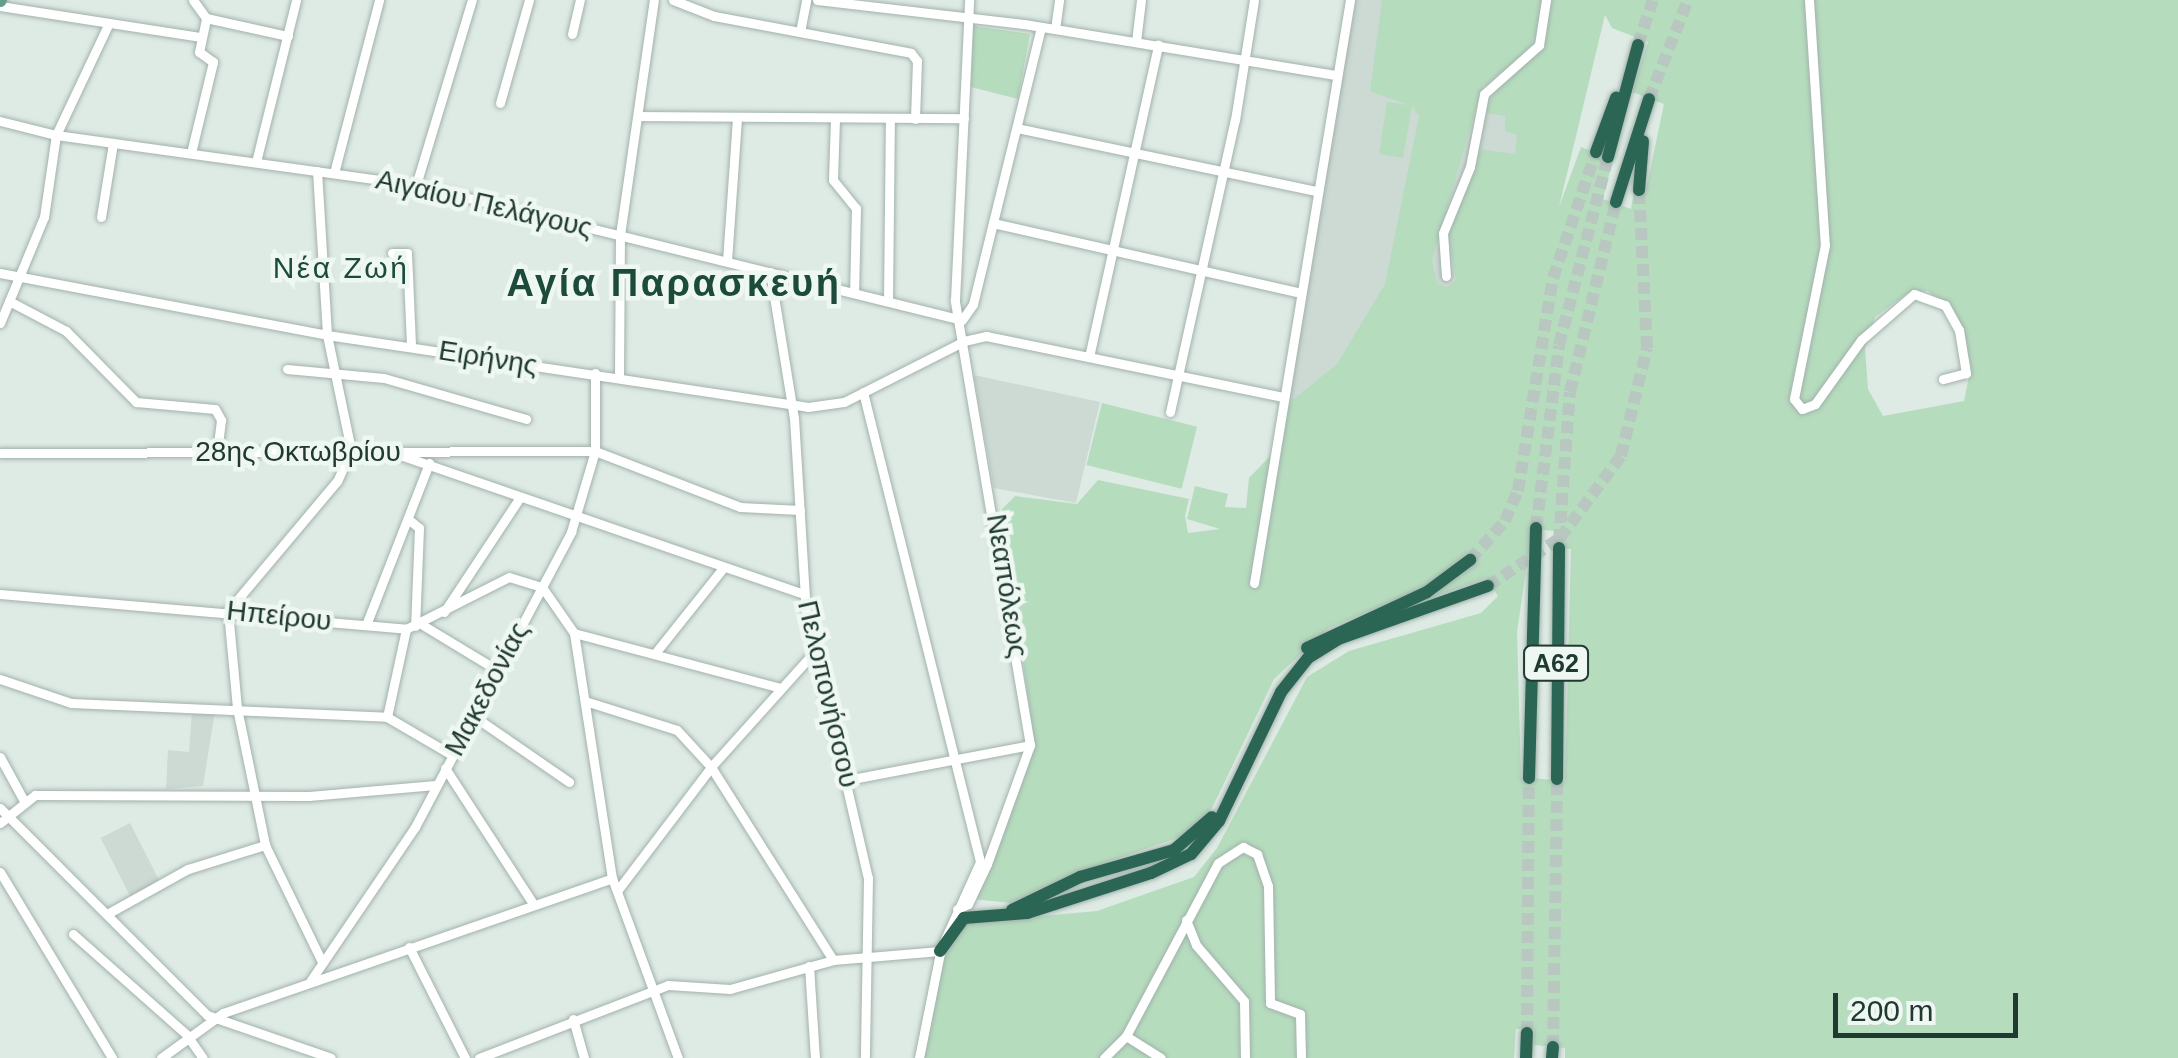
<!DOCTYPE html>
<meta charset="utf-8">
<style>
body{margin:0}
#map{position:relative;width:2178px;height:1058px;overflow:hidden;background:#deeae4;font-family:Arial,sans-serif}
div>[style]{position:absolute}
[style*='--x']{left:calc(var(--x)*1px);top:calc(var(--y)*1px);width:calc(var(--w)*1px);rotate:calc(var(--a)*1deg)}
.built>*{inset:0;background:#ccdad3;transform-origin:0 0}
.green>*{inset:0;background:#b6dcbe;transform-origin:0 0}
.highway-tunnel>*{height:12px;margin-top:-6px;transform-origin:0;background:repeating-linear-gradient(90deg,#b8c7c0 0 12px,transparent 0 18px)}
.roads{filter:drop-shadow(0 0 2px #a1b2ab) drop-shadow(0 0 2px #a1b2ab)}
.minor>*{height:9px;margin:-4.5px;padding:0 4.5px;transform-origin:4.5px;border-radius:4.5px;background:#fff}
.major>*{height:11px;margin:-5.5px;padding:0 5.5px;transform-origin:5.5px;border-radius:5.5px;background:#62a08b}
.highway>*{height:12px;margin:-6px;padding:0 6px;transform-origin:6px;border-radius:6px;background:#2b6655}
span{translate:-50% -50%;white-space:nowrap;text-align:center;line-height:1.15;-webkit-text-stroke:9px #eef7f2;paint-order:stroke}
.shield-label span{padding:2px 8px;background:#eef7f2;border:2px solid;border-radius:8px;-webkit-text-stroke-width:0}
.shield-label{font-size:25px;color:#203a31;font-weight:700}
.street-label{font-size:28px;color:#203a31}
.neighbourhood-label{font-size:30px;color:#1c4b3c;letter-spacing:2.5px}
.district-label{font-size:38px;color:#1c4b3c;font-weight:700;letter-spacing:2.5px}
.scale{position:absolute;left:1833px;top:993px;width:185px;height:45px;box-sizing:border-box;border:5px solid #203a31;border-top:0;padding-left:12px;font-size:30px;line-height:35px;white-space:nowrap;color:#203a31;-webkit-text-stroke:8px #eef7f2;paint-order:stroke}
</style>
<div id="map">
<div class="built">
<div style="clip-path:polygon(1356px 0,1560px 0,1492px 326px,1279px 448px)"></div>
<div style="clip-path:polygon(974px 375px,1100px 402px,1076px 503px,994px 488px)"></div>
<div style="clip-path:polygon(192px 711px,215px 711px,203px 786px,166px 789px,168px 750px,189px 752px)"></div>
<div style="left:130px;top:823px;width:65px;height:33px;rotate:63deg"></div>
</div>
<div class="green">
<div style="clip-path:polygon(evenodd,1382px 0,1542px 0,1543px 18px,1529px 51px,1482px 87px,1432px 260px,1437px 284px,1448px 287px,1456px 280px,1448px 234px,1480px 149px,1515px 154px,1517px 135px,1505px 131px,1505px 116px,1486px 113px,1488px 103px,1503px 79px,1543px 46px,1552px 0,2178px 0,2178px 1058px,1565px 1058px,1565px 1048px,1534px 1045px,1534px 1030px,1516px 1029px,1514px 1058px,923px 1058px,942px 963px,961px 923px,1097px 911px,1194px 877px,1217px 848px,1307px 677px,1349px 651px,1481px 613px,1498px 596px,1486px 578px,1416px 603px,1473px 566px,1467px 553px,1430px 585px,1329px 628px,1274px 679px,1212px 808px,1186px 835px,1072px 874px,1011px 903px,973px 899px,1034px 741px,1002px 509px,1015px 496px,1077px 504px,1098px 480px,1189px 499px,1185px 516px,1188px 533px,1220px 529px,1187px 519px,1195px 486px,1228px 494px,1225px 507px,1246px 508px,1249px 478px,1279px 447px,1289px 403px,1337px 364px,1385px 284px,1419px 116px,1412px 106px,1403px 158px,1379px 154px,1387px 102px,1409px 105px,1370px 91px,1382px 0,1605px 15px,1612px 28px,1648px 42px,1632px 92px,1664px 104px,1646px 190px,1634px 190px,1631px 209px,1603px 199px,1613px 159px,1581px 147px,1559px 207px,1605px 15px,1382px 0,1928px 291px,1957px 318px,1971px 366px,1964px 401px,1883px 416px,1868px 389px,1865px 348px,1875px 317px,1908px 293px,1928px 291px,1382px 0,1532px 529px,1554px 531px,1553px 548px,1571px 549px,1565px 781px,1521px 777px,1517px 632px,1532px 529px)"></div>
<div style="clip-path:polygon(973px 26px,1030px 34px,1018px 99px,971px 87px)"></div>
<div style="left:1102px;top:403px;width:98px;height:64px;rotate:14deg"></div>
</div>
<div class="highway-tunnel">
<div style="--x:1638;--y:45;--w:47;--a:-71.6"></div>
<div style="--x:1649;--y:99;--w:106;--a:-68.5"></div>
<div style="--x:1536;--y:528;--w:184;--a:-82.8"></div>
<div style="--x:1559;--y:345;--w:194;--a:-75.4"></div>
<div style="--x:1559;--y:541;--w:149;--a:-85.8"></div>
<div style="--x:1570;--y:392;--w:195;--a:-76.4"></div>
<div style="--x:1470;--y:560;--w:52;--a:-48.1"></div>
<div style="--x:1505;--y:521;--w:33;--a:-67"></div>
<div style="--x:1518;--y:491;--w:216;--a:-80.7"></div>
<div style="--x:1553;--y:278;--w:133;--a:-71.2"></div>
<div style="--x:1488;--y:586;--w:87;--a:-33.7"></div>
<div style="--x:1560;--y:538;--w:102;--a:-53.4"></div>
<div style="--x:1621;--y:456;--w:111;--a:-76.5"></div>
<div style="--x:1647;--y:348;--w:158;--a:-92.9"></div>
<div style="--x:1527;--y:1033;--w:255;--a:-89.6"></div>
<div style="--x:1553;--y:1047;--w:268;--a:-89.1"></div>
</div>
<div class="roads">
<div class="minor">
<div style="--x:193;--y:0;--w:22;--a:54"></div>
<div style="--x:206;--y:18;--w:84;--a:12.4"></div>
<div style="--x:673;--y:0;--w:44;--a:21.3"></div>
<div style="--x:714;--y:16;--w:200;--a:10.6"></div>
<div style="--x:911;--y:53;--w:10;--a:53"></div>
<div style="--x:917;--y:61;--w:58;--a:92"></div>
<div style="--x:817;--y:0;--w:208;--a:6.6"></div>
<div style="--x:1024;--y:24;--w:317;--a:9.3"></div>
<div style="--x:1809;--y:0;--w:246;--a:86.3"></div>
<div style="--x:1825;--y:245;--w:157;--a:101.4"></div>
<div style="--x:1794;--y:399;--w:13;--a:51"></div>
<div style="--x:1802;--y:409;--w:14;--a:-21"></div>
<div style="--x:1815;--y:404;--w:79;--a:-54.3"></div>
<div style="--x:1861;--y:340;--w:70;--a:-41"></div>
<div style="--x:1914;--y:294;--w:33;--a:20"></div>
<div style="--x:1945;--y:305;--w:29;--a:61"></div>
<div style="--x:1959;--y:330;--w:44;--a:80.8"></div>
<div style="--x:1966;--y:373;--w:24;--a:165"></div>
<div style="--x:0;--y:6;--w:202;--a:8.8"></div>
<div style="--x:1055;--y:29;--w:29;--a:-82"></div>
<div style="--x:800;--y:32;--w:33;--a:-79"></div>
<div style="--x:572;--y:34;--w:35;--a:-77"></div>
<div style="--x:1136;--y:42;--w:42;--a:-83.2"></div>
<div style="--x:500;--y:103;--w:107;--a:-74.3"></div>
<div style="--x:639;--y:116;--w:325;--a:0.4"></div>
<div style="--x:835;--y:119;--w:61;--a:91.9"></div>
<div style="--x:833;--y:180;--w:36;--a:51"></div>
<div style="--x:856;--y:208;--w:85;--a:91.3"></div>
<div style="--x:0;--y:121;--w:58;--a:14"></div>
<div style="--x:56;--y:135;--w:363;--a:7.9"></div>
<div style="--x:416;--y:185;--w:562;--a:13.89"></div>
<div style="--x:1017;--y:128;--w:307;--a:11.9"></div>
<div style="--x:191;--y:153;--w:94;--a:-76.4"></div>
<div style="--x:213;--y:62;--w:17;--a:-144"></div>
<div style="--x:199;--y:52;--w:35;--a:-78"></div>
<div style="--x:256;--y:162;--w:167;--a:-76.1"></div>
<div style="--x:317;--y:171;--w:164;--a:86.5"></div>
<div style="--x:327;--y:335;--w:117;--a:78.2"></div>
<div style="--x:351;--y:450;--w:34;--a:114"></div>
<div style="--x:337;--y:481;--w:170;--a:130"></div>
<div style="--x:228;--y:611;--w:97;--a:84.7"></div>
<div style="--x:237;--y:708;--w:140;--a:78.4"></div>
<div style="--x:265;--y:845;--w:130;--a:64"></div>
<div style="--x:334;--y:173;--w:179;--a:-75.4"></div>
<div style="--x:416;--y:185;--w:193;--a:-73.2"></div>
<div style="--x:101;--y:217;--w:75;--a:-80.8"></div>
<div style="--x:993;--y:223;--w:316;--a:12.8"></div>
<div style="--x:392;--y:253;--w:15;--a:0"></div>
<div style="--x:407;--y:253;--w:93;--a:87.5"></div>
<div style="--x:727;--y:261;--w:144;--a:-86"></div>
<div style="--x:770;--y:272;--w:148;--a:80.7"></div>
<div style="--x:794;--y:418;--w:194;--a:86.5"></div>
<div style="--x:806;--y:612;--w:273;--a:76.9"></div>
<div style="--x:868;--y:878;--w:180;--a:91"></div>
<div style="--x:0;--y:273;--w:333;--a:10.7"></div>
<div style="--x:327;--y:335;--w:486;--a:8.5"></div>
<div style="--x:808;--y:407;--w:36;--a:-8"></div>
<div style="--x:844;--y:402;--w:135;--a:-26.9"></div>
<div style="--x:964;--y:341;--w:23;--a:-13"></div>
<div style="--x:986;--y:336;--w:302;--a:11.6"></div>
<div style="--x:1446;--y:276;--w:43;--a:-94"></div>
<div style="--x:1443;--y:233;--w:71;--a:-67.8"></div>
<div style="--x:1470;--y:167;--w:74;--a:-79.1"></div>
<div style="--x:1484;--y:94;--w:74;--a:-41.7"></div>
<div style="--x:1539;--y:45;--w:46;--a:-81.2"></div>
<div style="--x:9;--y:301;--w:64;--a:27.8"></div>
<div style="--x:66;--y:331;--w:100;--a:45.4"></div>
<div style="--x:136;--y:402;--w:79;--a:5.1"></div>
<div style="--x:215;--y:409;--w:13;--a:61"></div>
<div style="--x:221;--y:420;--w:32;--a:97"></div>
<div style="--x:888;--y:301;--w:182;--a:-89.4"></div>
<div style="--x:962;--y:320;--w:19;--a:-55"></div>
<div style="--x:973;--y:304;--w:285;--a:-76.2"></div>
<div style="--x:0;--y:323;--w:115;--a:-67.5"></div>
<div style="--x:44;--y:217;--w:83;--a:-81.7"></div>
<div style="--x:56;--y:135;--w:124;--a:-64.7"></div>
<div style="--x:1089;--y:357;--w:320;--a:-77.5"></div>
<div style="--x:287;--y:369;--w:97;--a:5.3"></div>
<div style="--x:384;--y:378;--w:148;--a:16.1"></div>
<div style="--x:619;--y:377;--w:142;--a:-89.6"></div>
<div style="--x:620;--y:235;--w:237;--a:-81.8"></div>
<div style="--x:863;--y:392;--w:485;--a:76"></div>
<div style="--x:1170;--y:412;--w:299;--a:-77.5"></div>
<div style="--x:1235;--y:120;--w:121;--a:-81"></div>
<div style="--x:0;--y:453;--w:595;--a:-0.19"></div>
<div style="--x:595;--y:451;--w:155;--a:21.1"></div>
<div style="--x:740;--y:507;--w:60;--a:2.9"></div>
<div style="--x:400;--y:455;--w:427;--a:19"></div>
<div style="--x:408;--y:519;--w:14;--a:39"></div>
<div style="--x:419;--y:528;--w:98;--a:92.3"></div>
<div style="--x:1254;--y:583;--w:591;--a:-80.65"></div>
<div style="--x:0;--y:594;--w:408;--a:4.9"></div>
<div style="--x:406;--y:629;--w:115;--a:-26.8"></div>
<div style="--x:509;--y:577;--w:34;--a:17"></div>
<div style="--x:542;--y:587;--w:56;--a:55.2"></div>
<div style="--x:574;--y:633;--w:248;--a:81.2"></div>
<div style="--x:612;--y:878;--w:192;--a:69.9"></div>
<div style="--x:444;--y:612;--w:138;--a:-56.5"></div>
<div style="--x:421;--y:624;--w:89;--a:31.2"></div>
<div style="--x:366;--y:625;--w:174;--a:-68.7"></div>
<div style="--x:574;--y:633;--w:213;--a:14.9"></div>
<div style="--x:656;--y:652;--w:107;--a:-51.4"></div>
<div style="--x:0;--y:679;--w:75;--a:18.7"></div>
<div style="--x:71;--y:703;--w:316;--a:2.5"></div>
<div style="--x:387;--y:717;--w:75;--a:30.3"></div>
<div style="--x:585;--y:701;--w:96;--a:17.5"></div>
<div style="--x:677;--y:730;--w:50;--a:47.4"></div>
<div style="--x:711;--y:767;--w:228;--a:57.7"></div>
<div style="--x:472;--y:715;--w:118;--a:34.6"></div>
<div style="--x:387;--y:717;--w:90;--a:-77.8"></div>
<div style="--x:0;--y:757;--w:48;--a:61.3"></div>
<div style="--x:445;--y:768;--w:163;--a:57"></div>
<div style="--x:847;--y:780;--w:186;--a:-10.8"></div>
<div style="--x:0;--y:808;--w:293;--a:45"></div>
<div style="--x:207;--y:1015;--w:131;--a:19.1"></div>
<div style="--x:0;--y:823;--w:45;--a:-38.7"></div>
<div style="--x:35;--y:795;--w:274;--a:0.2"></div>
<div style="--x:309;--y:796;--w:127;--a:-5"></div>
<div style="--x:0;--y:872;--w:217;--a:58.9"></div>
<div style="--x:617;--y:891;--w:156;--a:-52.8"></div>
<div style="--x:711;--y:767;--w:156;--a:-48.1"></div>
<div style="--x:957;--y:909;--w:12;--a:-24"></div>
<div style="--x:968;--y:904;--w:44;--a:-64.6"></div>
<div style="--x:987;--y:864;--w:127;--a:-70.1"></div>
<div style="--x:1030;--y:745;--w:451;--a:-99.6"></div>
<div style="--x:955;--y:300;--w:300;--a:-87.3"></div>
<div style="--x:107;--y:914;--w:93;--a:-29.1"></div>
<div style="--x:188;--y:869;--w:81;--a:-17.3"></div>
<div style="--x:1186;--y:920;--w:27;--a:68"></div>
<div style="--x:1196;--y:945;--w:74;--a:49.4"></div>
<div style="--x:1244;--y:1001;--w:57;--a:89"></div>
<div style="--x:73;--y:934;--w:151;--a:41.5"></div>
<div style="--x:186;--y:1034;--w:29;--a:55"></div>
<div style="--x:409;--y:947;--w:124;--a:63.2"></div>
<div style="--x:809;--y:966;--w:92;--a:86.3"></div>
<div style="--x:311;--y:980;--w:185;--a:-55.8"></div>
<div style="--x:415;--y:827;--w:334;--a:-62.1"></div>
<div style="--x:571;--y:532;--w:84;--a:-73.5"></div>
<div style="--x:595;--y:451;--w:78;--a:-90"></div>
<div style="--x:573;--y:1019;--w:41;--a:74.2"></div>
<div style="--x:1126;--y:1036;--w:41;--a:32.2"></div>
<div style="--x:161;--y:1058;--w:77;--a:-36"></div>
<div style="--x:223;--y:1013;--w:412;--a:-19.1"></div>
<div style="--x:479;--y:1058;--w:203;--a:-21.1"></div>
<div style="--x:668;--y:985;--w:62;--a:3.7"></div>
<div style="--x:730;--y:989;--w:107;--a:-15.7"></div>
<div style="--x:833;--y:960;--w:107;--a:-4.8"></div>
<div style="--x:919;--y:1058;--w:112;--a:-78.7"></div>
<div style="--x:941;--y:948;--w:94;--a:-65.6"></div>
<div style="--x:1104;--y:1058;--w:31;--a:-45"></div>
<div style="--x:1126;--y:1036;--w:196;--a:-62"></div>
<div style="--x:1218;--y:863;--w:30;--a:-33"></div>
<div style="--x:1243;--y:847;--w:16;--a:27"></div>
<div style="--x:1257;--y:854;--w:34;--a:71"></div>
<div style="--x:1268;--y:886;--w:117;--a:89"></div>
<div style="--x:1270;--y:1003;--w:32;--a:20"></div>
<div style="--x:1300;--y:1014;--w:44;--a:88.7"></div>
</div>
<div class="major">
<div style="--x:0;--y:1;--w:1;--a:-45"></div>
</div>
<div class="highway">
<div style="--x:1596;--y:152;--w:58;--a:-69.7"></div>
<div style="--x:1608;--y:157;--w:116;--a:-75"></div>
<div style="--x:1639;--y:190;--w:49;--a:-85.3"></div>
<div style="--x:1616;--y:202;--w:108;--a:-72.2"></div>
<div style="--x:1307;--y:648;--w:132;--a:-25"></div>
<div style="--x:1427;--y:592;--w:54;--a:-36.7"></div>
<div style="--x:1529;--y:778;--w:250;--a:-88.4"></div>
<div style="--x:1557;--y:779;--w:231;--a:-89.5"></div>
<div style="--x:1012;--y:910;--w:76;--a:-25.9"></div>
<div style="--x:1080;--y:877;--w:98;--a:-16"></div>
<div style="--x:1174;--y:850;--w:50;--a:-41"></div>
<div style="--x:940;--y:951;--w:41;--a:-54"></div>
<div style="--x:964;--y:918;--w:63;--a:-4.5"></div>
<div style="--x:1027;--y:913;--w:130;--a:-17.9"></div>
<div style="--x:1151;--y:873;--w:44;--a:-25.4"></div>
<div style="--x:1191;--y:854;--w:43;--a:-49.7"></div>
<div style="--x:1219;--y:821;--w:143;--a:-64.3"></div>
<div style="--x:1281;--y:692;--w:43;--a:-51.5"></div>
<div style="--x:1308;--y:658;--w:36;--a:-32"></div>
<div style="--x:1338;--y:639;--w:159;--a:-19.5"></div>
<div style="--x:1526;--y:1058;--w:25;--a:-88"></div>
<div style="--x:1552;--y:1058;--w:11;--a:-85"></div>
</div>
</div>
<div class="shield-label">
<span style="left:1556px;top:663px">Α62</span>
</div>
<div class="street-label">
<span style="left:484px;top:204px;rotate:13deg">Αιγαίου Πελάγους</span>
<span style="left:488px;top:358px;rotate:9deg">Ειρήνης</span>
<span style="left:298px;top:452px">28ης Οκτωβρίου</span>
<span style="left:1007px;top:586px;rotate:81deg">Νεαπόλεως</span>
<span style="left:279px;top:616px;rotate:6deg">Ηπείρου</span>
<span style="left:487px;top:689px;rotate:-62deg">Μακεδονίας</span>
<span style="left:828px;top:694px;rotate:77deg">Πελοπονήσσου</span>
</div>
<div class="neighbourhood-label">
<span style="left:341px;top:268px">Νέα Ζωή</span>
</div>
<div class="district-label">
<span style="left:674px;top:284px">Αγία Παρασκευή</span>
</div>
<div class="scale">200 m</div>
</div>
